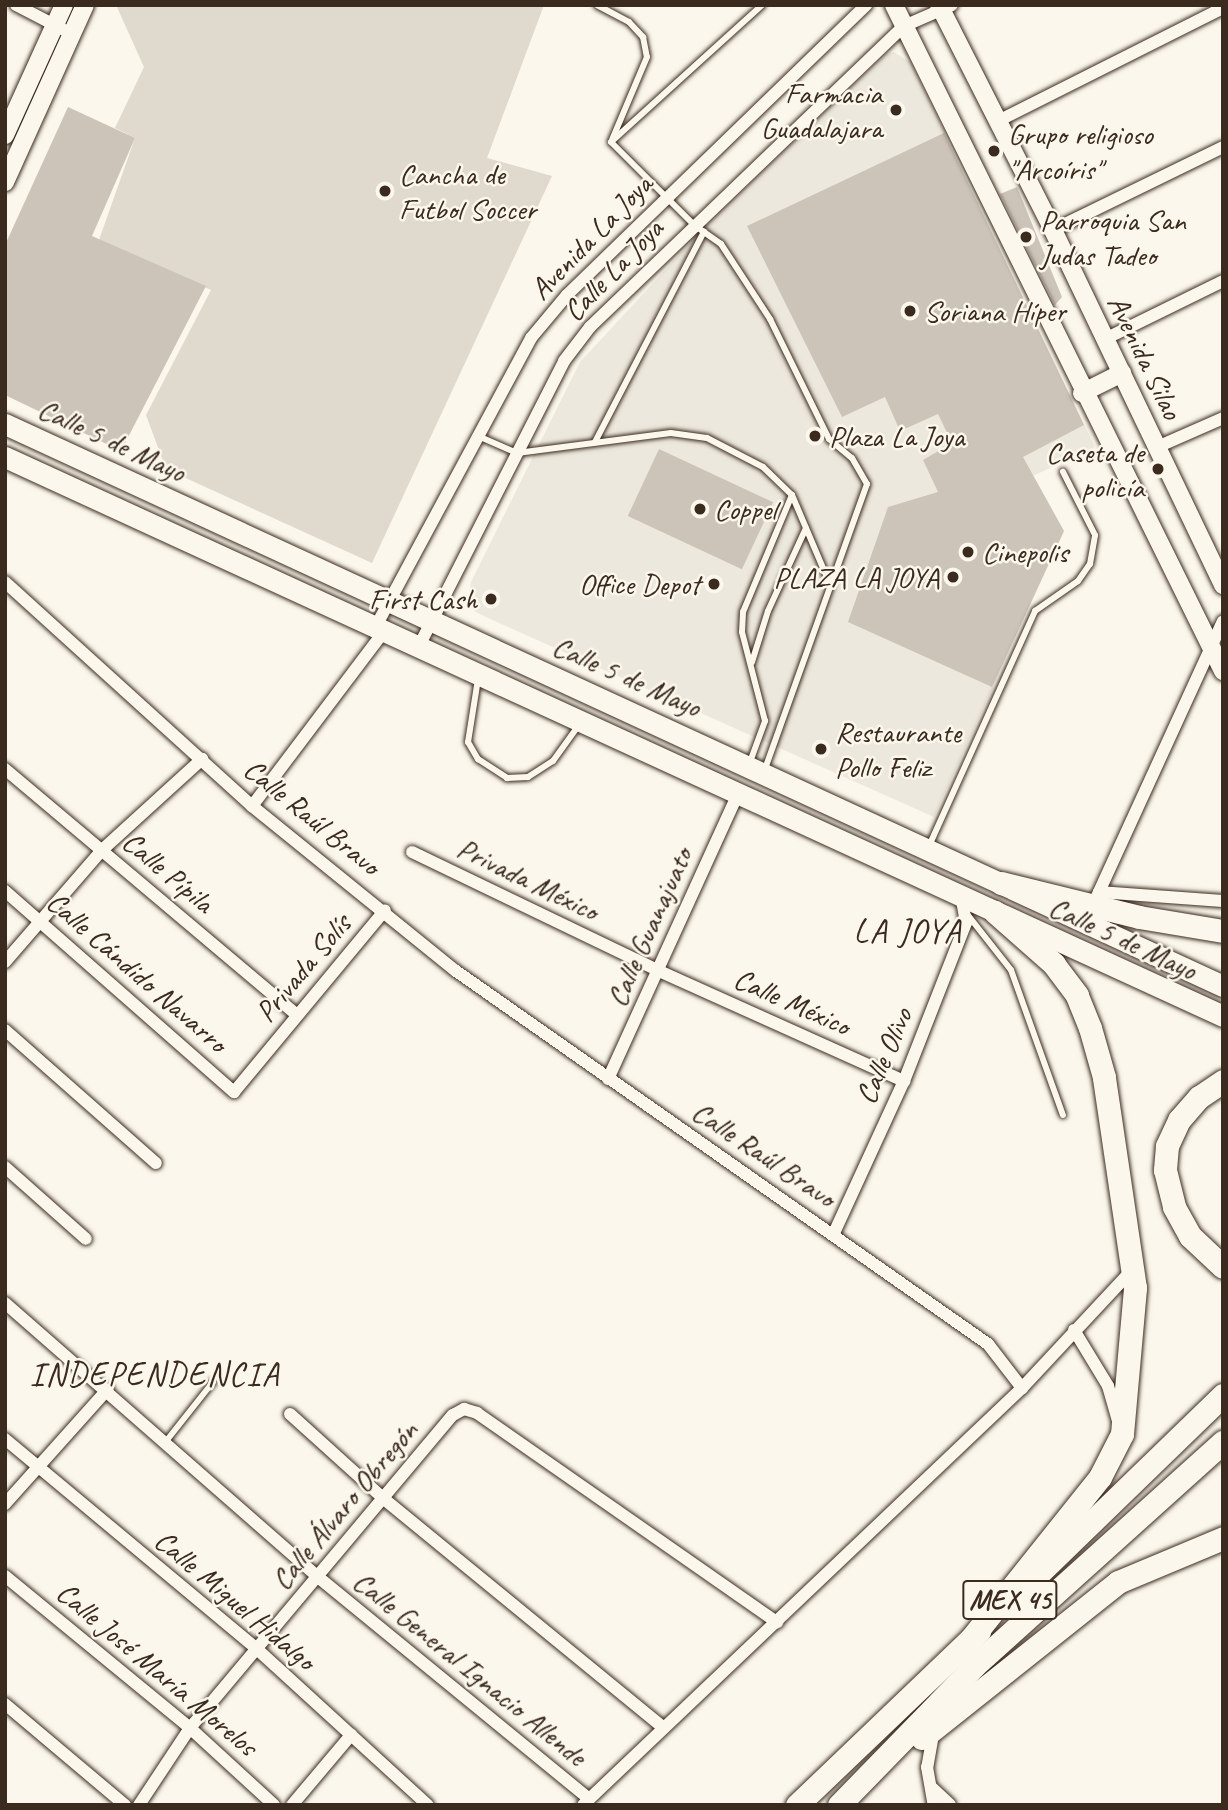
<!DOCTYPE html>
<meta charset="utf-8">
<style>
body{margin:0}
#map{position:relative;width:1228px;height:1810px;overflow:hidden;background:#fbf7ec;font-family:Caveat,sans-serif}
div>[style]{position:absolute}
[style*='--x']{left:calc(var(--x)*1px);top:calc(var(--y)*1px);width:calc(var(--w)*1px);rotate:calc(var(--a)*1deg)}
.built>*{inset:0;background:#ede8dd}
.green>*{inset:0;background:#dfd9ce}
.building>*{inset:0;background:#ccc4b9;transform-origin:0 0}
.roads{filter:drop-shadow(0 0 2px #3b2a1e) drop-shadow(0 0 2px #3b2a1e)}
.lane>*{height:6px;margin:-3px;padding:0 3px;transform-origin:3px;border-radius:3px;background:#fbf7ec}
.street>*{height:12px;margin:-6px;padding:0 6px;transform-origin:6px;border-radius:6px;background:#fbf7ec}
.secondary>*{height:18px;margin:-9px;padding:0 9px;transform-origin:9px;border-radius:9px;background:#fbf7ec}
.primary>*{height:21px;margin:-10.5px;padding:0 10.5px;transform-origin:10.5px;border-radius:10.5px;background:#fbf7ec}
.highway>*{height:23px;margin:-11.5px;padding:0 11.5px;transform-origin:11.5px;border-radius:11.5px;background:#fbf7ec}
.dots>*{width:19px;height:19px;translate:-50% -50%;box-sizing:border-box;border:4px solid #fbf7ec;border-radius:50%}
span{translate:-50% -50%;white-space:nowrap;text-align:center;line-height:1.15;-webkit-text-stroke:5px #fbf7ec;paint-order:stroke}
.shield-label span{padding:2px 5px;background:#fbf7ec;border:2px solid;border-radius:5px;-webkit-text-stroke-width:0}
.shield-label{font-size:28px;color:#3b2a1e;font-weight:700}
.poi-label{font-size:30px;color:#3b2a1e}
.right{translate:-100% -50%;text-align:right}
.left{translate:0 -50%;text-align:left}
.street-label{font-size:30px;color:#3b2a1e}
.quarter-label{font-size:33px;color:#3b2a1e;letter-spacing:2px}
.frame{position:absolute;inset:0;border:7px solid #3b2a1e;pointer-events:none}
</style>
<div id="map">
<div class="built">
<div style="clip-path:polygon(894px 52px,911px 63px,1095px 447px,1033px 476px,1064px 531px,934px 817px,488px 618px,474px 611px,469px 597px,471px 582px,580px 362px,707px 225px,886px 54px)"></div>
</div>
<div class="green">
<div style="clip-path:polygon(116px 5px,544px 5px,487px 158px,552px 176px,372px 563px,166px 469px,146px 415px,211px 290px,99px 240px,135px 138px,115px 128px,144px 67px)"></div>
</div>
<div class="building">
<div style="clip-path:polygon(68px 107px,135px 138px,92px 236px,206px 286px,121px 451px,5px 395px,5px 245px)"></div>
<div style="clip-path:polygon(944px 133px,1084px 425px,1023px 457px,1064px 531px,992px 687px,848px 622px,888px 507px,938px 492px,923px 460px,952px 443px,938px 414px,900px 431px,885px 397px,842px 417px,747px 226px)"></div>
<div style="clip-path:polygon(1017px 187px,1062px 297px,1055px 305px,1000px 194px)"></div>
<div style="left:659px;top:449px;width:126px;height:74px;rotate:25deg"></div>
</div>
<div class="roads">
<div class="lane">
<div style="--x:597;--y:5;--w:36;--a:28"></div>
<div style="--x:629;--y:22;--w:21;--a:47"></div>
<div style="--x:643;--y:37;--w:20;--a:79"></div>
<div style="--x:647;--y:57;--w:90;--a:112.9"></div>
<div style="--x:611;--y:142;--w:117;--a:45"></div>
<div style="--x:694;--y:225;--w:33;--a:35"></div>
<div style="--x:721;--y:244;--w:90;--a:56.8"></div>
<div style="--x:770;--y:319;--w:134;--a:63.8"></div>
<div style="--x:829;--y:439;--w:30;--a:40"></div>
<div style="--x:852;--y:458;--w:30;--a:60"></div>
<div style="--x:867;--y:484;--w:303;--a:109.7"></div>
<div style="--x:611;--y:142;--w:204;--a:-42.2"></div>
<div style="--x:478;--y:436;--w:43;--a:23.6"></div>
<div style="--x:517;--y:453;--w:155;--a:-7.4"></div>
<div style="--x:671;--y:433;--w:36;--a:8"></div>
<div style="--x:707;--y:438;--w:63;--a:27.4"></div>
<div style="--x:763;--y:467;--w:40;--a:44"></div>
<div style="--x:792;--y:495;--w:95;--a:67"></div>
<div style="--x:595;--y:442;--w:237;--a:-62.6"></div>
<div style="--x:752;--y:662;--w:53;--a:-72.6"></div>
<div style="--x:768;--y:611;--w:91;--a:-65.4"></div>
<div style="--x:478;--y:679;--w:64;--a:99"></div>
<div style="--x:468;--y:742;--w:20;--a:60"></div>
<div style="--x:478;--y:759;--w:35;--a:33"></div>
<div style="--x:507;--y:778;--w:21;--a:-3"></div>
<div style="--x:528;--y:777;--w:30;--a:-33"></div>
<div style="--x:553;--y:761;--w:44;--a:-54.2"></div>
<div style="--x:750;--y:762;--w:44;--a:-69.9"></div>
<div style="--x:765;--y:721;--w:92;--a:-104.5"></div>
<div style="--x:742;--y:632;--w:20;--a:-87"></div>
<div style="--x:743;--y:612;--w:127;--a:-67.3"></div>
<div style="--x:929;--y:846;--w:258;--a:-65.7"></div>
<div style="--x:1035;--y:611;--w:52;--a:-34.9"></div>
<div style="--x:1078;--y:581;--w:21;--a:-55"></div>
<div style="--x:1090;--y:564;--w:29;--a:-80"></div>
<div style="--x:1095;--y:535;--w:71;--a:-116.9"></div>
<div style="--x:967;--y:914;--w:71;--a:51.8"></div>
<div style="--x:1011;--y:970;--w:154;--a:70.3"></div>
<div style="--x:167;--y:1440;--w:74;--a:-51.6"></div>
</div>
<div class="street">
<div style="--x:16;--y:5;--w:63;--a:27.4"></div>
<div style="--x:998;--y:121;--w:252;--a:-26.7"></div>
<div style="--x:1053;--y:230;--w:189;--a:-26"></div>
<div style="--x:1105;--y:339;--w:131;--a:-26.2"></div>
<div style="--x:1157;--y:447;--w:72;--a:-23.7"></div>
<div style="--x:5;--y:582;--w:333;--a:42.2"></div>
<div style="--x:252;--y:806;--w:262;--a:39"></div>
<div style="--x:456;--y:971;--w:650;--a:35.04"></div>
<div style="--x:988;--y:1344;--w:56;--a:52.3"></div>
<div style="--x:1022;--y:1388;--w:605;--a:136.47"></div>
<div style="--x:376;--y:626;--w:327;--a:-61.7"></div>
<div style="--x:531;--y:338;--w:56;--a:-50.1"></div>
<div style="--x:567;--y:295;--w:417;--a:-44.1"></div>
<div style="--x:419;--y:646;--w:320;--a:-63"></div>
<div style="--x:564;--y:361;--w:43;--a:-52.6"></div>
<div style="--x:590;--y:327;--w:435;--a:-43.8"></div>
<div style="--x:904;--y:26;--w:52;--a:-23.6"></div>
<div style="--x:5;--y:769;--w:382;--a:40.1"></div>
<div style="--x:252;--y:806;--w:221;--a:-52.9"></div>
<div style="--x:412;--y:852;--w:274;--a:25.7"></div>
<div style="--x:659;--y:971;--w:269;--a:24.2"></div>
<div style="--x:5;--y:891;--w:305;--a:41.3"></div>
<div style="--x:234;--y:1092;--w:236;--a:-50.3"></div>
<div style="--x:1099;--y:892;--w:124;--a:4.2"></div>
<div style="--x:1093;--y:905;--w:312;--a:-65.4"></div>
<div style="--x:5;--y:962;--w:147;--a:-49.1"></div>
<div style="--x:101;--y:851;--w:137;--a:-42.3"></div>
<div style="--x:5;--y:1030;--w:201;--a:41.4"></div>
<div style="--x:608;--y:1079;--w:311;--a:-65.5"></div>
<div style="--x:5;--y:1167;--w:108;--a:41.6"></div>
<div style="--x:834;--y:1233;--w:167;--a:-65.3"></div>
<div style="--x:904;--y:1081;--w:170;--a:-68.6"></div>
<div style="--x:966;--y:923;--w:27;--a:-100"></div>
<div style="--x:5;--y:1303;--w:416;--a:41.2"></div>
<div style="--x:318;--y:1577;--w:350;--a:39.3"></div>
<div style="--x:1074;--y:1330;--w:66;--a:58.7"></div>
<div style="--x:1108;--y:1386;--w:35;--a:74"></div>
<div style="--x:1022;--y:1388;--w:160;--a:-47"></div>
<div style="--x:290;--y:1414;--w:127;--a:42.1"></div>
<div style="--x:384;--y:1499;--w:360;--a:39.3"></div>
<div style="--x:5;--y:1439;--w:329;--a:39.8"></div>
<div style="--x:258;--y:1650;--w:230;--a:42.4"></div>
<div style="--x:5;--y:1504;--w:154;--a:-48.2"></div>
<div style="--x:5;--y:1576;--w:239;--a:39.4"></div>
<div style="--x:190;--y:1728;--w:114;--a:42.5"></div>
<div style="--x:5;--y:1704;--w:157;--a:40.1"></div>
<div style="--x:934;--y:1729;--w:39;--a:100"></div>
<div style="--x:927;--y:1767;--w:39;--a:80"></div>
<div style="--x:931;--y:1787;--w:26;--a:43"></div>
<div style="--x:139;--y:1805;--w:92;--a:-56.5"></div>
<div style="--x:190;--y:1728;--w:409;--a:-50"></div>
<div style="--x:453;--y:1415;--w:13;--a:-29"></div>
<div style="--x:464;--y:1409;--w:14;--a:17"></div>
<div style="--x:477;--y:1413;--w:366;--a:34.9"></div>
<div style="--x:292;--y:1805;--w:92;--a:-49.9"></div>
</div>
<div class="secondary">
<div style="--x:894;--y:5;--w:743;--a:63.71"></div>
<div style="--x:939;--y:5;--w:252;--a:63.1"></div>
<div style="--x:1053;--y:230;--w:394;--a:64.4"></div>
<div style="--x:5;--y:135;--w:143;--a:-65.6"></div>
<div style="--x:5;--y:182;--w:194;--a:-65.7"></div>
<div style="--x:1082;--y:393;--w:45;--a:-26.6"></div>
</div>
<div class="primary">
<div style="--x:5;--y:424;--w:1341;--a:24.77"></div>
<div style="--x:5;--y:457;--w:1340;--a:24.65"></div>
</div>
<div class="highway">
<div style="--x:1001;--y:883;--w:142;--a:13.8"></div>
<div style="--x:1139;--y:917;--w:85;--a:9.5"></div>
<div style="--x:1223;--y:1081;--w:29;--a:146"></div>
<div style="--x:1199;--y:1097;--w:30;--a:131"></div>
<div style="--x:1179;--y:1120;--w:29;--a:115"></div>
<div style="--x:1167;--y:1146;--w:24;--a:95"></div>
<div style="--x:1165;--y:1170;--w:38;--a:76"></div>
<div style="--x:1174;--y:1207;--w:33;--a:61"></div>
<div style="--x:1190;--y:1236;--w:45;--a:43.2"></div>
<div style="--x:1034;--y:1578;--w:263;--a:-44.1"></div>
<div style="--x:970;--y:1640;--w:208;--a:-51.4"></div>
<div style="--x:1100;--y:1477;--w:48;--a:-62.9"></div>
<div style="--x:1122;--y:1434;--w:147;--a:-84.9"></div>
<div style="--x:1135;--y:1288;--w:213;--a:-98.4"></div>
<div style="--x:1104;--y:1077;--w:51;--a:-105.9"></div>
<div style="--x:1090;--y:1028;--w:35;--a:-112"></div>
<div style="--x:1077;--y:995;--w:39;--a:-127"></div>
<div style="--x:1054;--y:964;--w:79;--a:-138.6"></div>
<div style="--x:922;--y:1738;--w:251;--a:-38.5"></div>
<div style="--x:1118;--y:1582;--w:114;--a:-22.7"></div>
<div style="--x:797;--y:1805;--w:252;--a:-43.7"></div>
<div style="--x:839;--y:1805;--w:194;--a:-45.8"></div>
<div style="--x:974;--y:1666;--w:335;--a:-42"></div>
</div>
</div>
<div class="dots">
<div style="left:896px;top:110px;background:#3b2a1e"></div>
<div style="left:994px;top:151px;background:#3b2a1e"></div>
<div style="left:385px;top:191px;background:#3b2a1e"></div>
<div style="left:1026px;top:237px;background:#3b2a1e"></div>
<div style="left:910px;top:311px;background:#3b2a1e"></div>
<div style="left:815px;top:436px;background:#3b2a1e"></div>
<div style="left:1158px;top:469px;background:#3b2a1e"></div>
<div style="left:700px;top:509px;background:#3b2a1e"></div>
<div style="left:968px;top:552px;background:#3b2a1e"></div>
<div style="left:953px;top:577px;background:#3b2a1e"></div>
<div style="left:714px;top:584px;background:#3b2a1e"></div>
<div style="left:491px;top:599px;background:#3b2a1e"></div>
<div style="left:821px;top:749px;background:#3b2a1e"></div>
</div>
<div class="shield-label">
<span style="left:1010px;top:1600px">MEX 45</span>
</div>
<div class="poi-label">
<span class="right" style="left:882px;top:110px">Farmacia<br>Guadalajara</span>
<span class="left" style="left:1008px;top:151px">Grupo religioso<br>"Arcoíris"</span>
<span class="left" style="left:399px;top:191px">Cancha de<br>Futbol Soccer</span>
<span class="left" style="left:1040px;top:237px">Parroquia San<br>Judas Tadeo</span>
<span class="left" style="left:924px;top:311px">Soriana Híper</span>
<span class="left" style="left:829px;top:436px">Plaza La Joya</span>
<span class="right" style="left:1144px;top:469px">Caseta de<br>policía</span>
<span class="left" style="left:714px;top:509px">Coppel</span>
<span class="left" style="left:982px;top:552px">Cinepolis</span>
<span class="right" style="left:939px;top:577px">PLAZA LA JOYA</span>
<span class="right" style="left:700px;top:584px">Office Depot</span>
<span class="right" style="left:477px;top:599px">First Cash</span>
<span class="left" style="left:835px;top:749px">Restaurante<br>Pollo Feliz</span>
</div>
<div class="street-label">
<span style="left:591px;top:237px;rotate:-46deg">Avenida La Joya</span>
<span style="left:613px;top:270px;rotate:-46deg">Calle La Joya</span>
<span style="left:1145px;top:357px;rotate:64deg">Avenida Silao</span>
<span style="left:112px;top:440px;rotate:25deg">Calle 5 de Mayo</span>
<span style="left:627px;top:676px;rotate:24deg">Calle 5 de Mayo</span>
<span style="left:312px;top:817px;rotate:39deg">Calle Raúl Bravo</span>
<span style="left:168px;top:872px;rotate:40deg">Calle Pípila</span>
<span style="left:528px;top:879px;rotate:26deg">Privada México</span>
<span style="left:649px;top:927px;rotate:-66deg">Calle Guanajuato</span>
<span style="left:1123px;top:938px;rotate:25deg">Calle 5 de Mayo</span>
<span style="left:303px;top:968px;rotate:-50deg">Privada Solís</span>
<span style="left:137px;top:972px;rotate:41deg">Calle Cándido Navarro</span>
<span style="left:792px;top:1002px;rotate:24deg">Calle México</span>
<span style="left:884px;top:1056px;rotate:-67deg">Calle Olivo</span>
<span style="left:764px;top:1154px;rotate:34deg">Calle Raúl Bravo</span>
<span style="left:344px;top:1505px;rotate:-50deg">Calle Álvaro Obregón</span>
<span style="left:235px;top:1600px;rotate:40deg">Calle Miguel Hidalgo</span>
<span style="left:470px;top:1668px;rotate:39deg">Calle General Ignacio Allende</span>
<span style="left:157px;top:1669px;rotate:40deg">Calle José María Morelos</span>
</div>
<div class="quarter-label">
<span style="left:908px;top:932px">LA JOYA</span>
<span style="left:155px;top:1375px">INDEPENDENCIA</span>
</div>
<div class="frame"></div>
</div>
